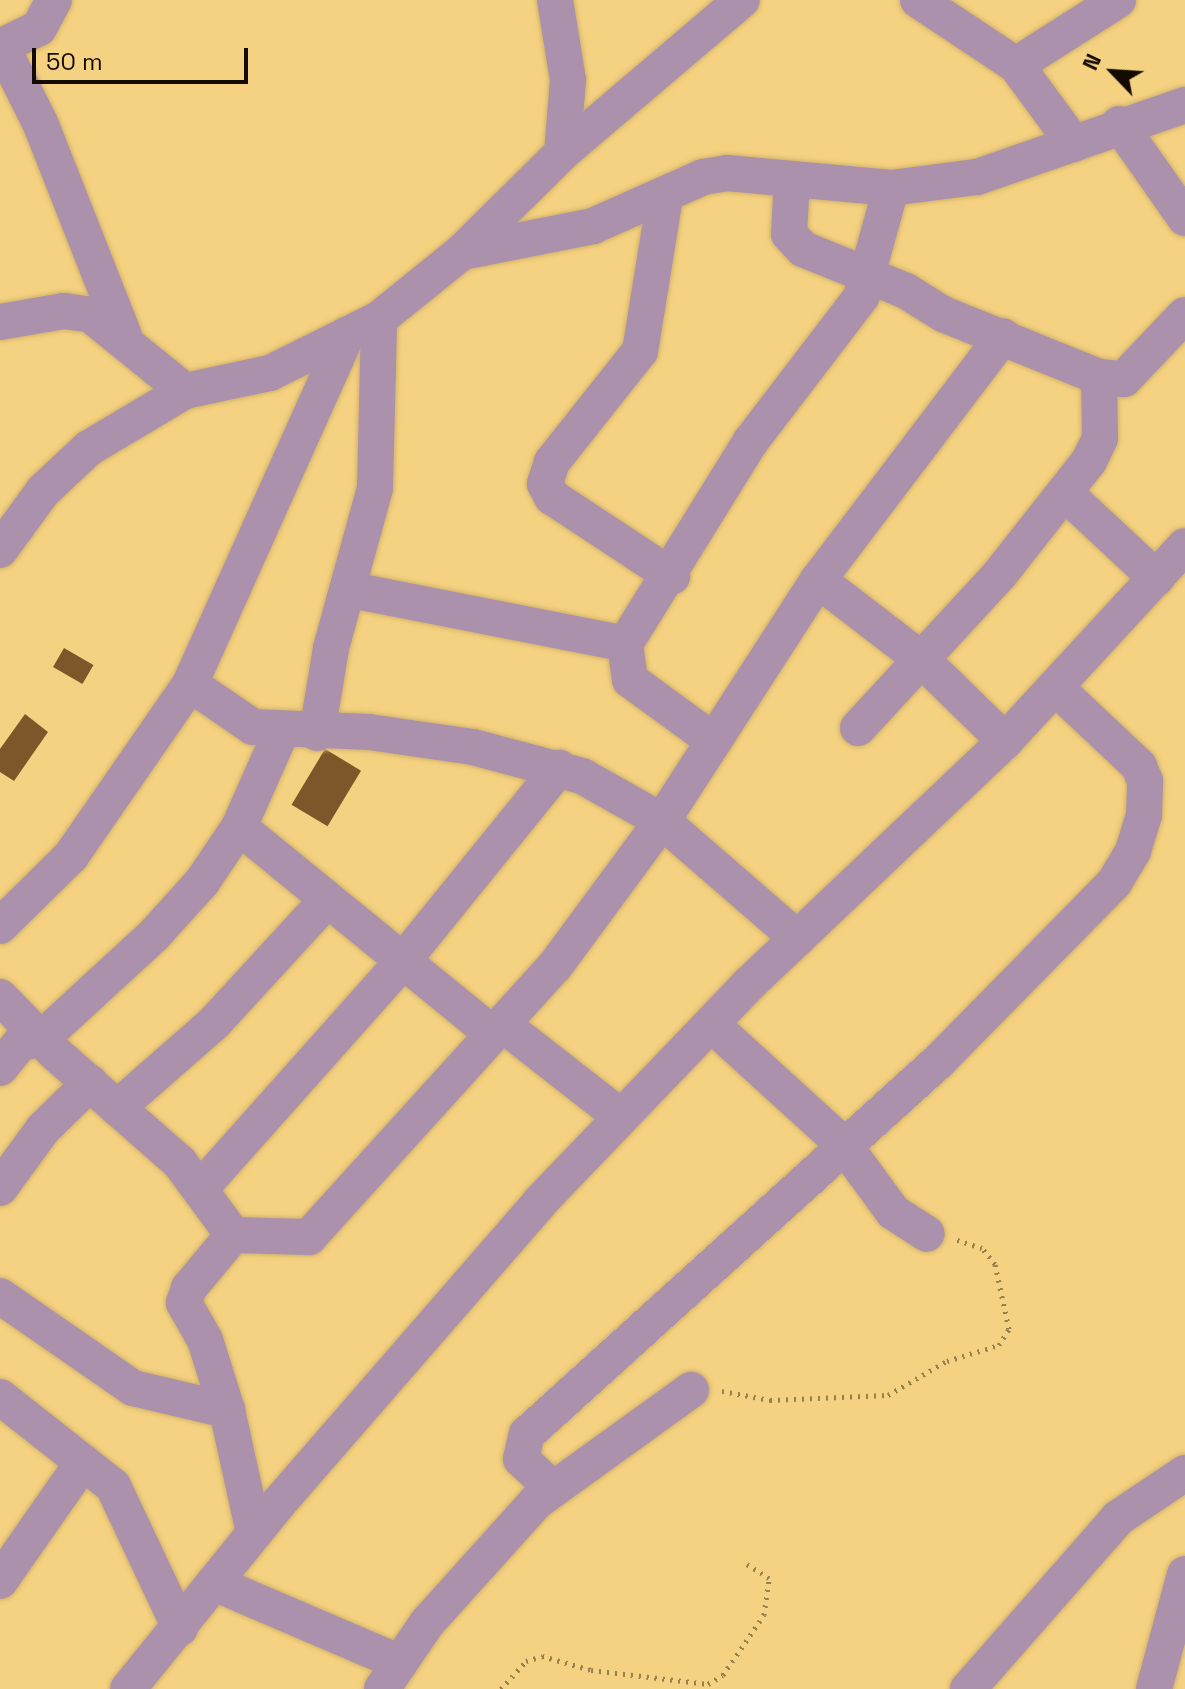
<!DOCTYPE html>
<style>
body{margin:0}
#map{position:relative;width:1185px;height:1689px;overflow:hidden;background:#f5d281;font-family:"Space Grotesk",sans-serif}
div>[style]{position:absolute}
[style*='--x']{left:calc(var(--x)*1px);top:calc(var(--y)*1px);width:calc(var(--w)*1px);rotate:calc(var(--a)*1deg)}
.building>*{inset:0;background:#7f5629;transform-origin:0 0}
.path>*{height:5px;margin-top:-2.5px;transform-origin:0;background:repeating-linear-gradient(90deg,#98804c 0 2px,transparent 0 8px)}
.roads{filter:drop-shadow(0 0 2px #d1b26c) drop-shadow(0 0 2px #d1b26c)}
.minor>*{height:36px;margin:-18px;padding:0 18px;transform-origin:18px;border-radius:18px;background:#ab91ab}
span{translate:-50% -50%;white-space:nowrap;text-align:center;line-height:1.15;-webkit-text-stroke:8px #f5d281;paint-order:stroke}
.north{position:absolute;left:1073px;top:32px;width:80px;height:80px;-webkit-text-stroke:6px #f5d281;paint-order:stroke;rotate:295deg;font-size:22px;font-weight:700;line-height:32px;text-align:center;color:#130a00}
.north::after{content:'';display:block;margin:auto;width:28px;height:36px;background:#130a00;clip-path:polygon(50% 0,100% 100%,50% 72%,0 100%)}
.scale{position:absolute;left:32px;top:48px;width:216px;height:36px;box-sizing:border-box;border:4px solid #130a00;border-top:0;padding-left:10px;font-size:24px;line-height:28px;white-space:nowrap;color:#130a00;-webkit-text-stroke:6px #f5d281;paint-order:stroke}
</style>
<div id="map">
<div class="building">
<div style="left:64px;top:648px;width:34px;height:22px;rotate:30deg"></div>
<div style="clip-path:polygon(25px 714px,48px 732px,14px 781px,0 772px,0 749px)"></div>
<div style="left:325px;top:749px;width:42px;height:65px;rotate:31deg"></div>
</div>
<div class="path">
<div style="--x:722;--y:1391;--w:49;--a:10.6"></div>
<div style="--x:770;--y:1400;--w:118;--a:-2.4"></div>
<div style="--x:888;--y:1395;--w:68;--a:-30"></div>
<div style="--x:947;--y:1361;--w:54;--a:-17.1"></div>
<div style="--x:999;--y:1345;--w:19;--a:-58"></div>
<div style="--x:1009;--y:1329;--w:66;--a:-102.2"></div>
<div style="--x:995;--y:1264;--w:21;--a:-129"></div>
<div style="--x:982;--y:1248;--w:28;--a:-162"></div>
<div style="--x:501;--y:1689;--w:38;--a:-48"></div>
<div style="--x:526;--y:1661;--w:17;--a:-17"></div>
<div style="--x:542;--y:1656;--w:51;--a:15.9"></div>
<div style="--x:591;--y:1670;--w:118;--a:6.8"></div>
<div style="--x:708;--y:1684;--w:17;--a:-31"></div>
<div style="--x:723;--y:1675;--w:73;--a:-55.7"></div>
<div style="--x:764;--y:1615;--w:37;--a:-82"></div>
<div style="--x:769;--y:1578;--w:26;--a:-148"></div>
</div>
<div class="roads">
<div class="minor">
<div style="--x:555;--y:0;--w:81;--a:80.8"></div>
<div style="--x:568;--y:80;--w:73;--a:94.7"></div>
<div style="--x:918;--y:0;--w:118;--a:33.6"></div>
<div style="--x:1016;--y:65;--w:98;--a:53.7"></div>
<div style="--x:0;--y:47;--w:43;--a:-26"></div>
<div style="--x:39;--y:28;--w:32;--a:-62"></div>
<div style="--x:2;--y:47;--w:87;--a:63.4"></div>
<div style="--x:41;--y:125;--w:227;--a:68.5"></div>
<div style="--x:1016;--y:65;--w:121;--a:-32.5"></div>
<div style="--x:1119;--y:124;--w:115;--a:54.9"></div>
<div style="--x:792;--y:180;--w:54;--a:93.2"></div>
<div style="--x:789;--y:234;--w:21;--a:47"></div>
<div style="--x:803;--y:249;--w:111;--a:22.2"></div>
<div style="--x:906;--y:291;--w:44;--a:31.9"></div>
<div style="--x:943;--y:314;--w:168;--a:22"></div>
<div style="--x:1099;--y:377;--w:25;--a:5"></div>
<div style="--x:1124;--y:379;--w:88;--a:-46.4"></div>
<div style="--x:665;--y:197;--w:156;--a:99.2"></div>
<div style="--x:640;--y:351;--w:142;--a:128.4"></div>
<div style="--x:552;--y:462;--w:23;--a:108"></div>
<div style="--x:545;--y:484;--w:15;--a:62"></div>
<div style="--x:552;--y:497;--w:144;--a:33.4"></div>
<div style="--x:462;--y:252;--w:134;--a:-11.2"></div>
<div style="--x:593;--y:226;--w:120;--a:-24"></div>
<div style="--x:703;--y:177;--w:24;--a:-9"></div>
<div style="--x:727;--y:173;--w:165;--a:5.2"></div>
<div style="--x:891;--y:188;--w:87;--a:-7.3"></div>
<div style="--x:977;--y:177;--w:220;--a:-19.1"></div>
<div style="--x:0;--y:322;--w:65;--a:-9.8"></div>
<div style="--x:64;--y:311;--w:27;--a:8"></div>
<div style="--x:91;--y:315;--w:121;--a:39"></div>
<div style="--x:1065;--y:493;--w:125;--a:43"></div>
<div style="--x:0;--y:550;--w:73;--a:-53.9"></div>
<div style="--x:43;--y:491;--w:63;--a:-43.1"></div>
<div style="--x:89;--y:448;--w:112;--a:-30.7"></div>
<div style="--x:185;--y:391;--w:87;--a:-12"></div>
<div style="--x:270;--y:373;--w:122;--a:-26.4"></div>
<div style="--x:379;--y:319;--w:107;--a:-38.9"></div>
<div style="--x:462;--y:252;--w:141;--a:-44.7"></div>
<div style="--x:562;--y:153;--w:236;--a:-40.4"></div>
<div style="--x:818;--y:580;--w:130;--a:37.5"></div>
<div style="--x:921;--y:659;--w:117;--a:44.3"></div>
<div style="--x:351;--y:590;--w:279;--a:11.1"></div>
<div style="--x:190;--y:684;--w:76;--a:34.3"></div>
<div style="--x:253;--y:727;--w:116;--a:2.5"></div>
<div style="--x:369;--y:732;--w:105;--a:8.2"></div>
<div style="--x:473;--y:747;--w:113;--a:14.9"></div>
<div style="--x:582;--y:776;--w:92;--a:29.4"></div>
<div style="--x:662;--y:821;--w:179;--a:40.9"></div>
<div style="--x:858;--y:728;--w:209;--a:-47.3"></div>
<div style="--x:1000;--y:574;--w:144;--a:-51.8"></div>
<div style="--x:1089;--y:461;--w:25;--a:-64"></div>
<div style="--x:1100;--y:438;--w:61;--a:-90.9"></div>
<div style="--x:317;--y:733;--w:86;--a:-80.6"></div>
<div style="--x:331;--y:648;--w:166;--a:-74.6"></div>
<div style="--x:375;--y:488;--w:169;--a:-88.6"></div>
<div style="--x:711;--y:739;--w:100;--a:-143.9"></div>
<div style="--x:630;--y:680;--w:36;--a:-98"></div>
<div style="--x:625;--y:644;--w:239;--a:-58.2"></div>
<div style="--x:751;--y:441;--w:181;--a:-52.6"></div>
<div style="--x:861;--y:297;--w:113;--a:-74.6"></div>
<div style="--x:239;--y:827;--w:328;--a:39.2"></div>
<div style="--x:0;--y:926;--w:100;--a:-44.6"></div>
<div style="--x:71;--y:856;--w:209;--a:-55.3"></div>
<div style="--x:190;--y:684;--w:383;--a:-65.8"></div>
<div style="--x:0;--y:997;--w:78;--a:45.5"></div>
<div style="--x:55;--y:1053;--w:167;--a:41.3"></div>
<div style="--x:180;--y:1163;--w:89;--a:53.6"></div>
<div style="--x:502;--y:1024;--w:151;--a:38"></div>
<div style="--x:711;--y:1024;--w:180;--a:42.3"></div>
<div style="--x:844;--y:1145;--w:83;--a:53.8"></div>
<div style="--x:893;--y:1212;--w:40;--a:32.9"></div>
<div style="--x:0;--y:1068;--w:32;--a:-51"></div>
<div style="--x:20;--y:1043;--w:21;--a:-11"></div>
<div style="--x:41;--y:1039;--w:154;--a:-42.6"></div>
<div style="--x:154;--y:935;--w:72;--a:-47.8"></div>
<div style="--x:202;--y:882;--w:66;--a:-56.1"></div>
<div style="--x:239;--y:827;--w:104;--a:-66.1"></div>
<div style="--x:117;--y:1108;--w:129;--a:-41.2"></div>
<div style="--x:214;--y:1023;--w:166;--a:-47.4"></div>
<div style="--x:0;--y:1188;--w:73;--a:-53.9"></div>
<div style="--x:43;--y:1129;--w:66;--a:-44.4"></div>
<div style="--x:200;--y:1189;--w:304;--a:-48.3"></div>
<div style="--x:402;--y:962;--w:250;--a:-51"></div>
<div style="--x:0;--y:1296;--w:162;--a:34.7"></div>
<div style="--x:133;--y:1388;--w:97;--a:13.2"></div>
<div style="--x:0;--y:1397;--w:144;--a:38.2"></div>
<div style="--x:113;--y:1486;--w:157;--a:64.7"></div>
<div style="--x:553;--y:1489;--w:44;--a:-136.8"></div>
<div style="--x:521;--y:1459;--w:26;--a:-77"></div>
<div style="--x:527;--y:1434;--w:557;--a:-42.16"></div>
<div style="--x:940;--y:1060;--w:248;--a:-45.5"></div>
<div style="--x:1114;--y:883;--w:37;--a:-59"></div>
<div style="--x:1133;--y:851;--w:38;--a:-73"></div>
<div style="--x:1144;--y:815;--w:34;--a:-88"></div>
<div style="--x:1145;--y:781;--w:16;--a:-112"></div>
<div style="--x:1139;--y:766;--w:114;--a:-136.8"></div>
<div style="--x:254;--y:1533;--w:126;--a:-102.4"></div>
<div style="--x:227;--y:1410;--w:73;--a:-107.4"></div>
<div style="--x:205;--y:1340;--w:43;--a:-119.6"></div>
<div style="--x:184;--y:1303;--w:16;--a:-72"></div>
<div style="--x:189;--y:1288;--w:69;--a:-50.3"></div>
<div style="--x:233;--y:1235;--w:76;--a:1.5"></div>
<div style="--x:309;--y:1237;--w:366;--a:-47.8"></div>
<div style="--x:555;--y:966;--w:180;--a:-53.6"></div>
<div style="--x:662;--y:821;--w:287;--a:-57.1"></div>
<div style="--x:818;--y:580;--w:306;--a:-52.8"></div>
<div style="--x:0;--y:1581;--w:145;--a:-55.1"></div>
<div style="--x:214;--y:1583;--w:200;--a:23.2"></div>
<div style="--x:128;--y:1689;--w:237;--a:-51"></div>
<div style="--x:277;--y:1505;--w:401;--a:-49"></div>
<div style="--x:540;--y:1202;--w:301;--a:-46.2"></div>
<div style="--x:748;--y:985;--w:354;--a:-43.5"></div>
<div style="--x:1005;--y:741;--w:265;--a:-47.3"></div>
<div style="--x:382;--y:1689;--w:80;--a:-55.7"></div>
<div style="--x:427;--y:1623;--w:164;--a:-48"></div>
<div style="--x:537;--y:1501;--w:190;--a:-35.8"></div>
<div style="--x:968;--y:1689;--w:227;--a:-48.7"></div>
<div style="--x:1118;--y:1518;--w:81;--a:-33.9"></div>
<div style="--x:1154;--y:1689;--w:119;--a:-74.9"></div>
</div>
</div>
<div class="north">N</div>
<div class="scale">50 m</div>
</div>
